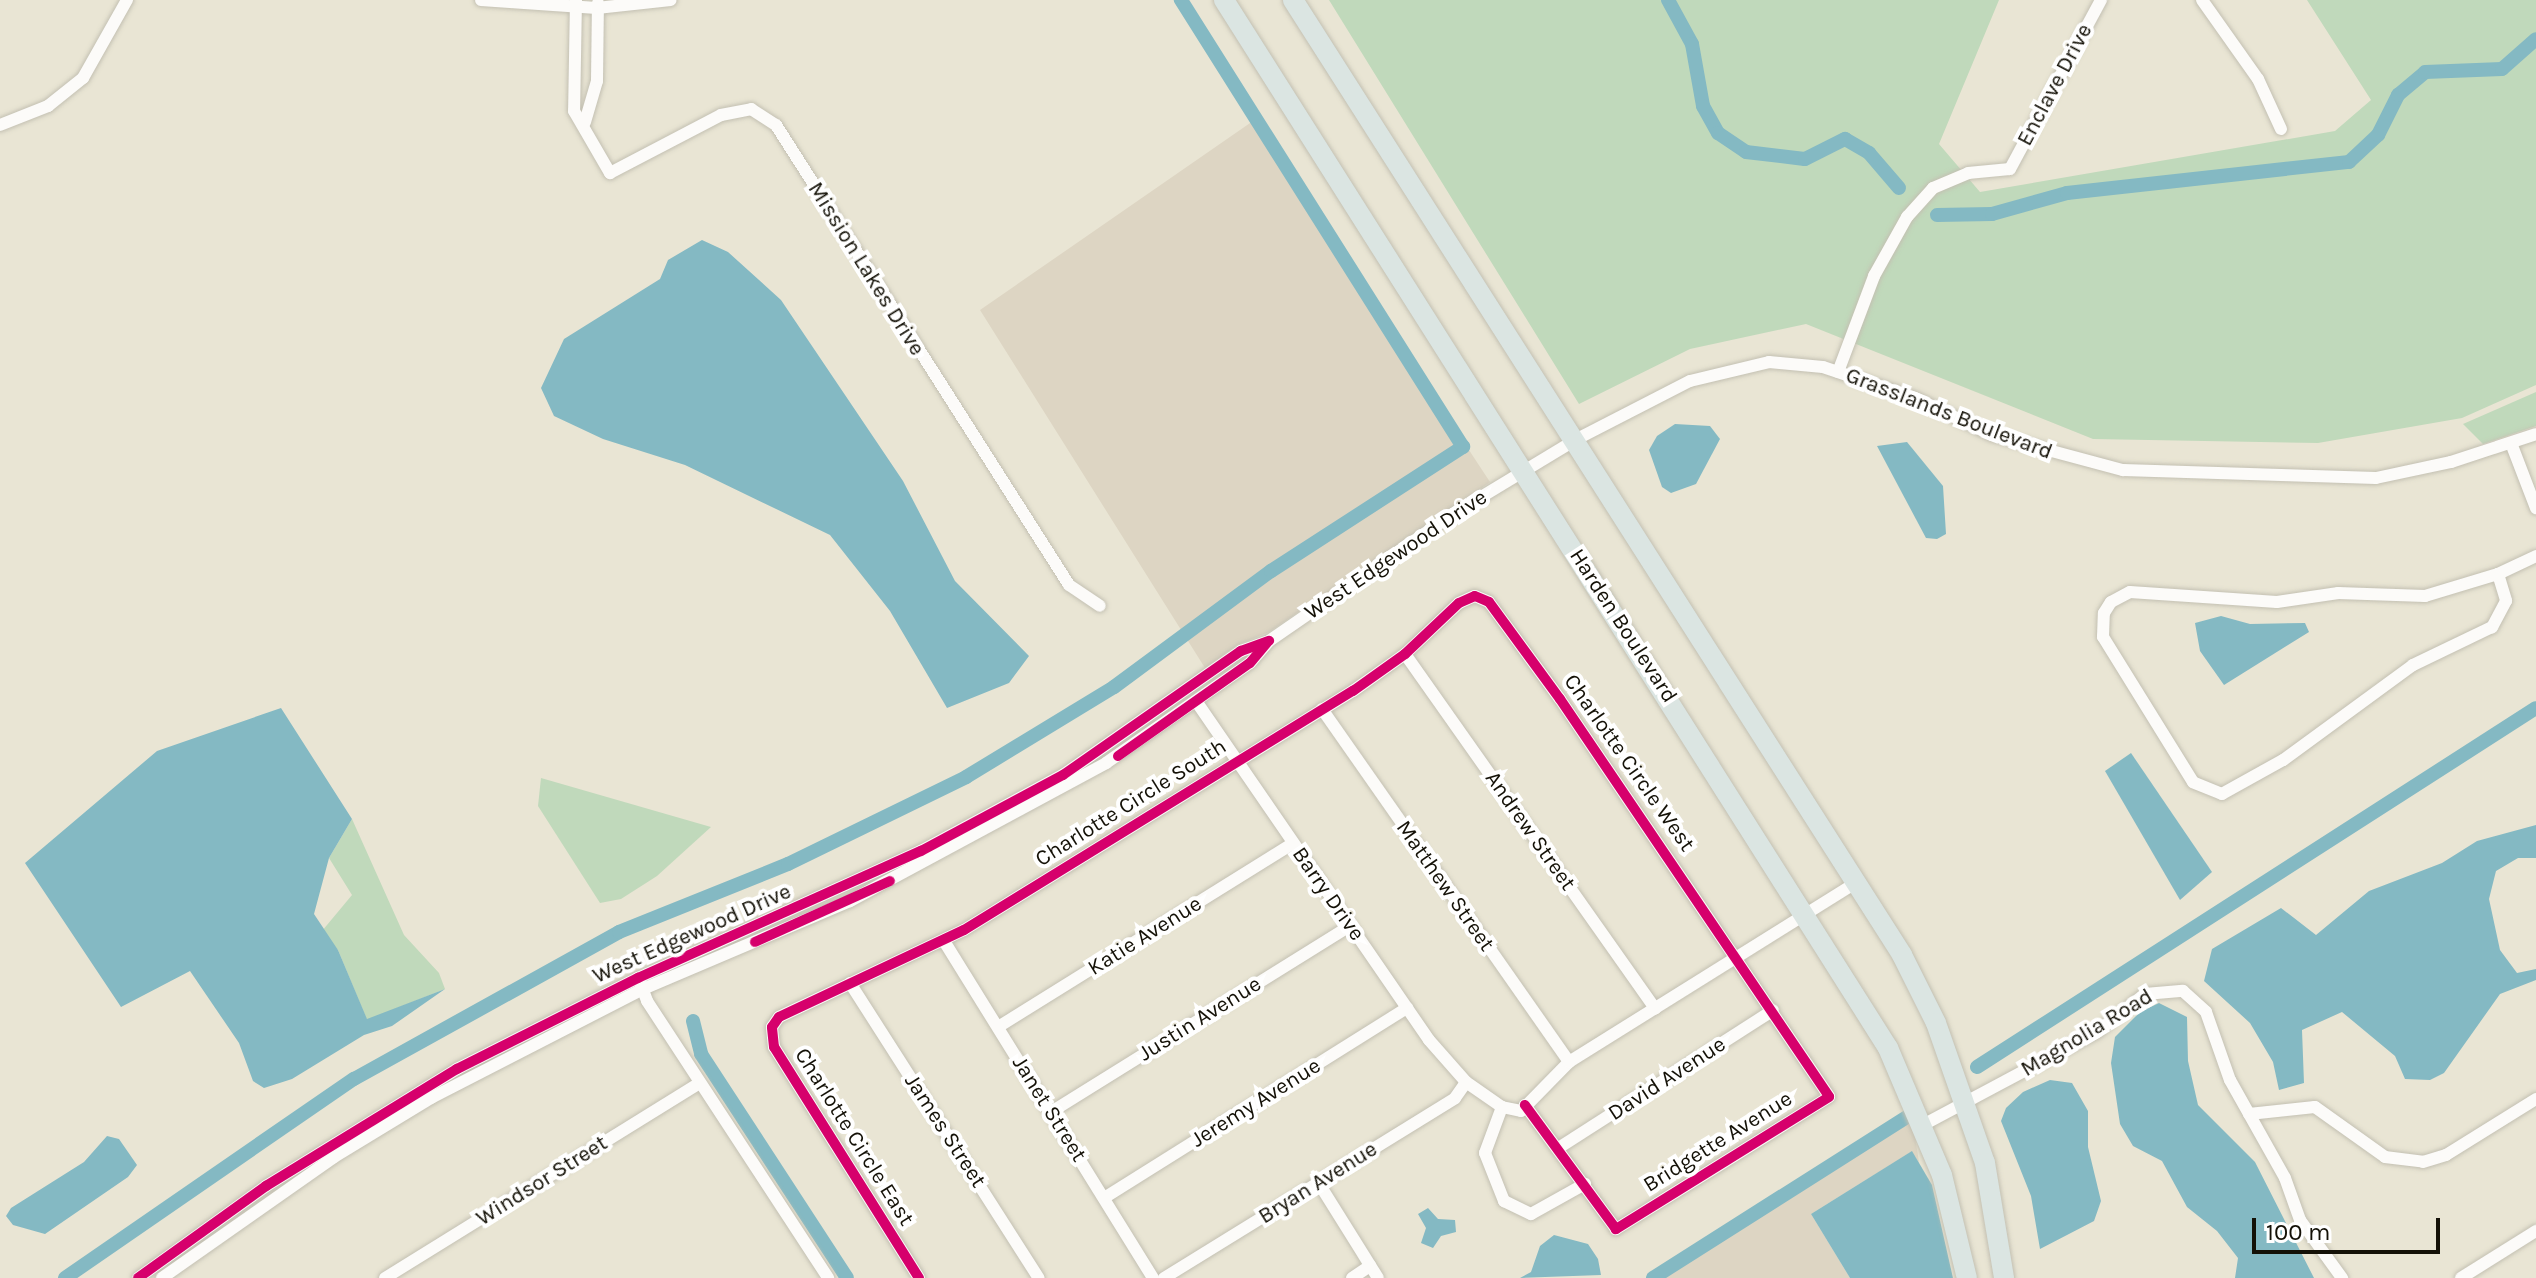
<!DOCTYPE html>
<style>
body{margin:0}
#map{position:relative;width:2536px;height:1278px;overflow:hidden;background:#e9e5d4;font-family:Karla,sans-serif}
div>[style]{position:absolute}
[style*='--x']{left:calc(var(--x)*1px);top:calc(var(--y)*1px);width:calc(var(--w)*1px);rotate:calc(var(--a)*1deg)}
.commercial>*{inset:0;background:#ddd5c3}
.green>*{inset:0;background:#c0d9bb}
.water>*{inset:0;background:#84b9c3}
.canal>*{height:14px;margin:-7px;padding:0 7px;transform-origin:7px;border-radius:7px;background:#84b9c3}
.roads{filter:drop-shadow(0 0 2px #c3c0b2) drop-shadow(0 0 2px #c3c0b2)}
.minor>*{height:12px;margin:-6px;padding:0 6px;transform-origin:6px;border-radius:6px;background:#fcfbf9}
.primary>*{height:20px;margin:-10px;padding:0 10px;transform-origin:10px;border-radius:10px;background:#dbe5e2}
.cycleway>*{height:10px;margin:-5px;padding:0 5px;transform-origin:5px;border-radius:5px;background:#d6006c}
span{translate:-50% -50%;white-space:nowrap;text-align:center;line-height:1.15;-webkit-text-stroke:8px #fff;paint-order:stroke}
.street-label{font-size:22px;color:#141107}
.scale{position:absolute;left:2252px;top:1218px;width:188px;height:36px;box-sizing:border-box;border:4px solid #141107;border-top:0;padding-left:10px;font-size:24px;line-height:28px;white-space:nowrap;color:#141107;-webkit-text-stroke:6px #fff;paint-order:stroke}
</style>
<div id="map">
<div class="commercial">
<div style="clip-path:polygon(1253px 121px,1490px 482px,1269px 632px,1237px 645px,1205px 668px,980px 310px)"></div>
<div style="clip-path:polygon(1911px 1112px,1919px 1162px,1911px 1152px,1811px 1214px,1850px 1278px,1649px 1278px)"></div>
</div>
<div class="green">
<div style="clip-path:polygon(1329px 0,1999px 0,1939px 144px,1980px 192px,2335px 131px,2371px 100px,2307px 0,2536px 0,2536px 385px,2462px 418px,2318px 443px,2093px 439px,1806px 324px,1690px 349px,1579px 404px)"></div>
<div style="clip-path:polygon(2536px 392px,2536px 426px,2483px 444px,2463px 424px)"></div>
<div style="clip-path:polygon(541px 778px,711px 827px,657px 876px,621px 899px,600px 903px,538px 806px)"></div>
<div style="clip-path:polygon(352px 819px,404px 935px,439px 973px,445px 989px,367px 1020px,338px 950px,322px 931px,352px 895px,329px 858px)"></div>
</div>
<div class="water">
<div style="clip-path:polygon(702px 240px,728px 252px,781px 300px,903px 481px,955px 581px,1029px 656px,1009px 683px,947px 708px,890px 611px,830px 535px,685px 465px,603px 439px,554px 416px,541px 388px,564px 339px,660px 279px,668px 260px)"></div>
<div style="clip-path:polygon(1675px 424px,1710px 426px,1720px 439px,1696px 484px,1671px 493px,1662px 487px,1649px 450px,1657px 436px)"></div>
<div style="clip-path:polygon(1907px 442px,1943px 486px,1946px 534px,1937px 539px,1926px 538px,1877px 446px)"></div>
<div style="clip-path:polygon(2221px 616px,2250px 624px,2305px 623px,2309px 632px,2224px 685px,2200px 651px,2195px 623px)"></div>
<div style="clip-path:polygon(281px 708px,352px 819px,329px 858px,314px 914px,338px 950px,367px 1019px,445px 989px,392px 1026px,364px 1035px,292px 1079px,264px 1088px,253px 1081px,239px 1043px,190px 971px,121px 1007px,25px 863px,157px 751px)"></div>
<div style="clip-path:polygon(2131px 753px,2212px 872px,2180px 900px,2105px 771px)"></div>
<div style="clip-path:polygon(2536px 825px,2536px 858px,2518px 858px,2496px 871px,2489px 899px,2500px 950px,2517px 973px,2536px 969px,2536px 980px,2500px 994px,2444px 1073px,2430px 1080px,2405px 1079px,2395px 1056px,2342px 1012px,2302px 1030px,2304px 1083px,2279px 1090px,2273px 1062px,2250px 1023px,2204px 981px,2212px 949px,2281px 908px,2316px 935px,2369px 891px,2442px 863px,2477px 841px)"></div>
<div style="clip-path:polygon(2159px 1003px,2187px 1017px,2188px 1061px,2198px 1105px,2255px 1162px,2314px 1278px,2235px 1278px,2238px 1258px,2217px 1231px,2187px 1207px,2162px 1161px,2133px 1146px,2120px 1124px,2111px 1063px,2115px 1037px,2140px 1012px)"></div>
<div style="clip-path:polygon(2050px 1080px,2072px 1083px,2088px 1111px,2088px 1147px,2101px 1201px,2094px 1221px,2040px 1249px,2031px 1196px,2001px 1121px,2006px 1108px,2023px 1092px)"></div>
<div style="clip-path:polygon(107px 1136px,119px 1139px,137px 1165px,128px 1177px,45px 1234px,13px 1225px,6px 1216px,11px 1208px,84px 1162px)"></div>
<div style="clip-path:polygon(1912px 1151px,1932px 1185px,1953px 1278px,1850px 1278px,1811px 1214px)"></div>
<div style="clip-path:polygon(1428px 1208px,1438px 1219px,1455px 1220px,1456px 1232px,1441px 1236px,1433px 1248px,1421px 1243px,1426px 1228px,1418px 1214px)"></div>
<div style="clip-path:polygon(1554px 1235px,1588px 1244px,1598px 1259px,1601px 1275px,1520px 1278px,1531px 1272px,1540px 1246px)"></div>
</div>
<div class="canal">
<div style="--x:1668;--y:0;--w:50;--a:61.4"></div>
<div style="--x:1692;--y:44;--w:63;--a:79.9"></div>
<div style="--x:1703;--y:106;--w:31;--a:61"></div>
<div style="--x:1718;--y:133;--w:34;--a:34"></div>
<div style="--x:1746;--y:152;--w:59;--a:6.8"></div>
<div style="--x:1805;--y:159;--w:45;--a:-26.6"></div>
<div style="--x:1845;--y:139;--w:28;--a:30"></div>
<div style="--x:1869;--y:153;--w:46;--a:49.4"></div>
<div style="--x:1937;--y:215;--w:55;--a:-1"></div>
<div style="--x:1992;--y:214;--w:78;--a:-15.6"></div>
<div style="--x:2067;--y:193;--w:284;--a:-6.3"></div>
<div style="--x:2349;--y:162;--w:40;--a:-43"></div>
<div style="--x:2378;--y:135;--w:45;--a:-63.4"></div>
<div style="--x:2398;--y:95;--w:35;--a:-40"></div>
<div style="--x:2425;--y:72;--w:77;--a:-2.2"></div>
<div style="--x:2502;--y:69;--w:45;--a:-41.4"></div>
<div style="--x:693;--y:1021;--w:34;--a:76"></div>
<div style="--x:701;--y:1054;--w:267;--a:56.9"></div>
<div style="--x:1977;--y:1067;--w:664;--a:-32.71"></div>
<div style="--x:65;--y:1278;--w:351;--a:-34.6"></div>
<div style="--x:354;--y:1079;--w:303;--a:-29"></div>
<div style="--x:619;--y:932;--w:182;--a:-21.9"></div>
<div style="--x:788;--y:864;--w:198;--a:-26"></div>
<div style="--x:966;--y:777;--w:173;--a:-31.3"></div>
<div style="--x:1114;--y:687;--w:195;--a:-36.5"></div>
<div style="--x:1271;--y:571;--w:229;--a:-32.9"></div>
<div style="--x:1463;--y:447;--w:529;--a:-122.25"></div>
<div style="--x:1653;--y:1278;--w:299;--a:-32.4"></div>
</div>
<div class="roads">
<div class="minor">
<div style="--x:481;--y:0;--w:116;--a:3.9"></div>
<div style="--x:597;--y:8;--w:74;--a:-6.2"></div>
<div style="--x:576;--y:0;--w:111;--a:91"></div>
<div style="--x:574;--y:111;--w:72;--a:59.9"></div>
<div style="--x:610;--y:173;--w:125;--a:-27.6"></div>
<div style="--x:721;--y:115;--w:31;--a:-11"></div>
<div style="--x:751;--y:109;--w:30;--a:33"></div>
<div style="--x:776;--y:125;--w:545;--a:57.5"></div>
<div style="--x:1069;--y:585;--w:37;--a:34"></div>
<div style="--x:2202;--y:0;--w:97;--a:54.7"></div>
<div style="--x:2258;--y:79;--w:55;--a:65.3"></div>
<div style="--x:585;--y:122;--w:43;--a:-73.7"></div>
<div style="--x:597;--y:81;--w:78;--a:-89.3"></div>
<div style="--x:0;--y:125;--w:52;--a:-21.6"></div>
<div style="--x:48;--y:106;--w:45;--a:-38.7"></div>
<div style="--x:83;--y:78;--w:90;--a:-60.6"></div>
<div style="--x:1838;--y:372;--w:103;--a:-69.4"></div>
<div style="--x:1874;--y:276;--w:68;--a:-60.8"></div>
<div style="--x:1907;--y:217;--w:39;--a:-48"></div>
<div style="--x:1933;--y:188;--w:38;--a:-23"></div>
<div style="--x:1968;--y:173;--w:42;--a:-5.4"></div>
<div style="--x:2010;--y:169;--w:192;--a:-61.7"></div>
<div style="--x:2511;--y:443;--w:70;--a:69"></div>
<div style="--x:2498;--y:574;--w:28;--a:73"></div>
<div style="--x:2506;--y:601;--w:30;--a:118"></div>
<div style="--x:2492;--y:627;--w:88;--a:154.3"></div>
<div style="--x:2413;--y:665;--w:161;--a:143.8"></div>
<div style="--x:2283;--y:760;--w:70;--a:150.9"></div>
<div style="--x:2222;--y:794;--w:31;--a:-158"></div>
<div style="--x:2193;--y:782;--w:171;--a:-121.8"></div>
<div style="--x:2103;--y:637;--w:24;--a:-88"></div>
<div style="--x:2104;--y:613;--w:13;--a:-58"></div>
<div style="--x:2111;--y:602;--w:21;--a:-28"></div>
<div style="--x:2130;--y:592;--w:147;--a:3.9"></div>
<div style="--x:2277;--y:602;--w:62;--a:-8.4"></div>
<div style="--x:2338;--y:593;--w:87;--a:2"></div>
<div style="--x:2425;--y:596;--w:76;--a:-16.8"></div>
<div style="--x:2498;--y:574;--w:42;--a:-25.3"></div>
<div style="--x:1405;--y:654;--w:434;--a:54.8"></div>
<div style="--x:1196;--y:701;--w:411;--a:55.5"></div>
<div style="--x:1429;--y:1040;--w:56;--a:48.6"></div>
<div style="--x:1466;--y:1082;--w:44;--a:34.8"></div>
<div style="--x:1502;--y:1107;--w:19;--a:12"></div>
<div style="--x:1521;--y:1111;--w:69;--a:-45.6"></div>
<div style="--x:1569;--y:1062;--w:337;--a:-32"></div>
<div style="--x:1322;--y:709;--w:431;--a:55"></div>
<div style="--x:944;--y:941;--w:397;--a:58.2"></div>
<div style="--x:850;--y:983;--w:350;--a:57.4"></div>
<div style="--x:641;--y:985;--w:17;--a:69"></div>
<div style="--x:647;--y:1001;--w:331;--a:56.8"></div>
<div style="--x:998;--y:1027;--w:346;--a:-31.9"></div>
<div style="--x:1502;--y:1107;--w:49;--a:110.3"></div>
<div style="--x:1485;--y:1153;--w:52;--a:68.4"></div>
<div style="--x:1504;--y:1201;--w:30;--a:26"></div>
<div style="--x:1531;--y:1214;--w:62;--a:-29.1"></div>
<div style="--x:1051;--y:1112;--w:352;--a:-31.9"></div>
<div style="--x:2249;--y:1114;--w:66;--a:-6.1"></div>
<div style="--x:2315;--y:1107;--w:86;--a:35.5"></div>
<div style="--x:2385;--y:1157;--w:38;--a:7"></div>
<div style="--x:2423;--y:1162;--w:24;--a:-17"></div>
<div style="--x:2446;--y:1155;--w:106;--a:-31.9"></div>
<div style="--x:1923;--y:1125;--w:197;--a:-28.1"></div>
<div style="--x:2097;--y:1032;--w:61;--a:-38.4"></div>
<div style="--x:2145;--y:994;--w:38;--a:-5"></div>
<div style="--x:2183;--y:991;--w:31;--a:42"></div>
<div style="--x:2206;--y:1012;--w:72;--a:70.6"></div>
<div style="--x:2230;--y:1080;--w:112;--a:60.7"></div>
<div style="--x:2285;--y:1178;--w:45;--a:70.3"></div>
<div style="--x:2300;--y:1220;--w:72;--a:54.1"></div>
<div style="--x:1560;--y:1147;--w:253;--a:-32.7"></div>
<div style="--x:1318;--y:1182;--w:113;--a:58"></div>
<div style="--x:1104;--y:1198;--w:358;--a:-32.1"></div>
<div style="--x:138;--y:1278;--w:158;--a:-35.7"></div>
<div style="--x:266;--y:1186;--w:224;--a:-31.5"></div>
<div style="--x:457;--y:1069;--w:203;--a:-26.7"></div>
<div style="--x:638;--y:978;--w:310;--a:-24.2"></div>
<div style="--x:921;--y:851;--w:161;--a:-28.2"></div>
<div style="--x:1063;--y:775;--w:217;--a:-34.9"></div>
<div style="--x:1241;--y:651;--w:27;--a:-20"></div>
<div style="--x:162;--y:1278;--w:210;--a:-35.1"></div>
<div style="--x:334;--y:1157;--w:114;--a:-31.3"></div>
<div style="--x:431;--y:1098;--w:238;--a:-27.2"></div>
<div style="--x:643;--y:989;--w:225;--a:-23"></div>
<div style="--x:850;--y:901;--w:291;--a:-28.3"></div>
<div style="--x:1106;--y:763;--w:175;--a:-34.8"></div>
<div style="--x:1250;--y:663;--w:29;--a:-49"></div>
<div style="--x:1269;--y:641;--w:224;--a:-34.6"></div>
<div style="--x:1453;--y:514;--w:143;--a:-31.2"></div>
<div style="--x:1575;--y:440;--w:129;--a:-27.2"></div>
<div style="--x:1690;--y:381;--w:81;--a:-13.5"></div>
<div style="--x:1769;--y:362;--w:54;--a:5.3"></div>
<div style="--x:1823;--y:367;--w:97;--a:18.6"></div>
<div style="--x:1915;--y:398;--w:85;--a:25.7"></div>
<div style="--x:1992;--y:435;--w:136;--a:15"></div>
<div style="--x:2123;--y:470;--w:253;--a:1.8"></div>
<div style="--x:2376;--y:478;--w:77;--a:-12"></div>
<div style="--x:2451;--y:462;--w:89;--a:-18.2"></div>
<div style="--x:385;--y:1278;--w:370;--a:-31.8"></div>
<div style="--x:919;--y:1278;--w:273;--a:-122.1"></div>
<div style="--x:774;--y:1047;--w:20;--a:-96"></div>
<div style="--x:772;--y:1027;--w:12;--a:-55"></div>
<div style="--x:779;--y:1017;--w:204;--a:-25.2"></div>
<div style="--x:964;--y:930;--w:457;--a:-31.6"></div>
<div style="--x:1353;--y:691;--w:64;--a:-35.4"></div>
<div style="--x:1405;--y:654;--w:74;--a:-43.4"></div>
<div style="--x:1459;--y:603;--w:17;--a:-24"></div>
<div style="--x:1475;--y:596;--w:15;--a:23"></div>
<div style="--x:1489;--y:602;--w:120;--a:53.8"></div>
<div style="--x:1560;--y:699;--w:480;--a:55.9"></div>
<div style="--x:1829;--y:1097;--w:251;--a:148.2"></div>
<div style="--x:1616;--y:1229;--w:154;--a:-126.3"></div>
<div style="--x:1164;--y:1278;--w:342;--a:-31.7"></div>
<div style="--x:1455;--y:1098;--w:19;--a:-55"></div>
<div style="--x:1352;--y:1278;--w:22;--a:-34"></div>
<div style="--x:2461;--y:1278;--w:89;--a:-32.1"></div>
</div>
<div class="primary">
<div style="--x:1224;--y:0;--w:1241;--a:57.64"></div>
<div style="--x:1888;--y:1048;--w:138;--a:67"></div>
<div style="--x:1942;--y:1175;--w:106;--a:76.4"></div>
<div style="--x:1293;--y:0;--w:1133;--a:57.47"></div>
<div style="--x:1902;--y:955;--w:76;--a:63.4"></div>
<div style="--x:1936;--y:1023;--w:148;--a:70.7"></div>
<div style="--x:1985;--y:1163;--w:117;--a:80.6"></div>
</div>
</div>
<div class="cycleway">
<div style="--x:1118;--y:756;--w:161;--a:-35.2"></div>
<div style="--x:1250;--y:663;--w:26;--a:-50"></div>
<div style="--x:755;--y:942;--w:148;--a:-24.3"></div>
<div style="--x:138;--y:1278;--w:158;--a:-35.7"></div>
<div style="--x:266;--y:1186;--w:224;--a:-31.5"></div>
<div style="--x:457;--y:1069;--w:203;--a:-26.7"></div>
<div style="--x:638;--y:978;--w:310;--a:-24.2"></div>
<div style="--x:921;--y:851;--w:161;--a:-28.2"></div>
<div style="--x:1063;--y:775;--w:217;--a:-34.9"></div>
<div style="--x:1241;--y:651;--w:30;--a:-20"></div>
<div style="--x:919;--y:1278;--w:273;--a:-122.1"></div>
<div style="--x:774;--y:1047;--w:20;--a:-96"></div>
<div style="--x:772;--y:1027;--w:12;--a:-55"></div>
<div style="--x:779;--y:1017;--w:204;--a:-25.2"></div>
<div style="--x:964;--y:930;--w:457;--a:-31.6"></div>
<div style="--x:1353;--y:691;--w:64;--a:-35.4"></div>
<div style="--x:1405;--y:654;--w:74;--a:-43.4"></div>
<div style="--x:1459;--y:603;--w:17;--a:-24"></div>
<div style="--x:1475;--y:596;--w:15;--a:23"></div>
<div style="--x:1489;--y:602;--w:120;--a:53.8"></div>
<div style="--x:1560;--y:699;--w:480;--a:55.9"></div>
<div style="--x:1829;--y:1097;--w:251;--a:148.2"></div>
<div style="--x:1616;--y:1229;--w:154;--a:-126.3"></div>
</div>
<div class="street-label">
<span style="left:2055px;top:85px;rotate:-62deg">Enclave Drive</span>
<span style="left:866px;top:269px;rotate:58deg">Mission Lakes Drive</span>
<span style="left:1949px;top:414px;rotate:21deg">Grasslands Boulevard</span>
<span style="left:1396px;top:555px;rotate:-34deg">West Edgewood Drive</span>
<span style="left:1623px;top:626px;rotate:57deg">Harden Boulevard</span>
<span style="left:1629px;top:763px;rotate:55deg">Charlotte Circle West</span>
<span style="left:1131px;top:803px;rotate:-32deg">Charlotte Circle South</span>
<span style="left:1530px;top:831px;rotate:55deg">Andrew Street</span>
<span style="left:1445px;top:886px;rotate:55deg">Matthew Street</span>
<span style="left:1328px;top:894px;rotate:55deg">Barry Drive</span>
<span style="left:692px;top:934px;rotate:-24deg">West Edgewood Drive</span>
<span style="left:1145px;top:936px;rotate:-32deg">Katie Avenue</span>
<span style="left:1200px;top:1019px;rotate:-32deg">Justin Avenue</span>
<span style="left:2087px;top:1033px;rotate:-31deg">Magnolia Road</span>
<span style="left:1667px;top:1079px;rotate:-33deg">David Avenue</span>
<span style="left:1256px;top:1103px;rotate:-32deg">Jeremy Avenue</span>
<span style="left:1049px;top:1109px;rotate:58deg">Janet Street</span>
<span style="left:945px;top:1131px;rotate:57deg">James Street</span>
<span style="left:854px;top:1137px;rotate:58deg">Charlotte Circle East</span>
<span style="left:1718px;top:1142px;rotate:-32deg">Bridgette Avenue</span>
<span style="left:542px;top:1181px;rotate:-32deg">Windsor Street</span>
<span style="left:1318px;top:1183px;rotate:-32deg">Bryan Avenue</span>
</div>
<div class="scale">100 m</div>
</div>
